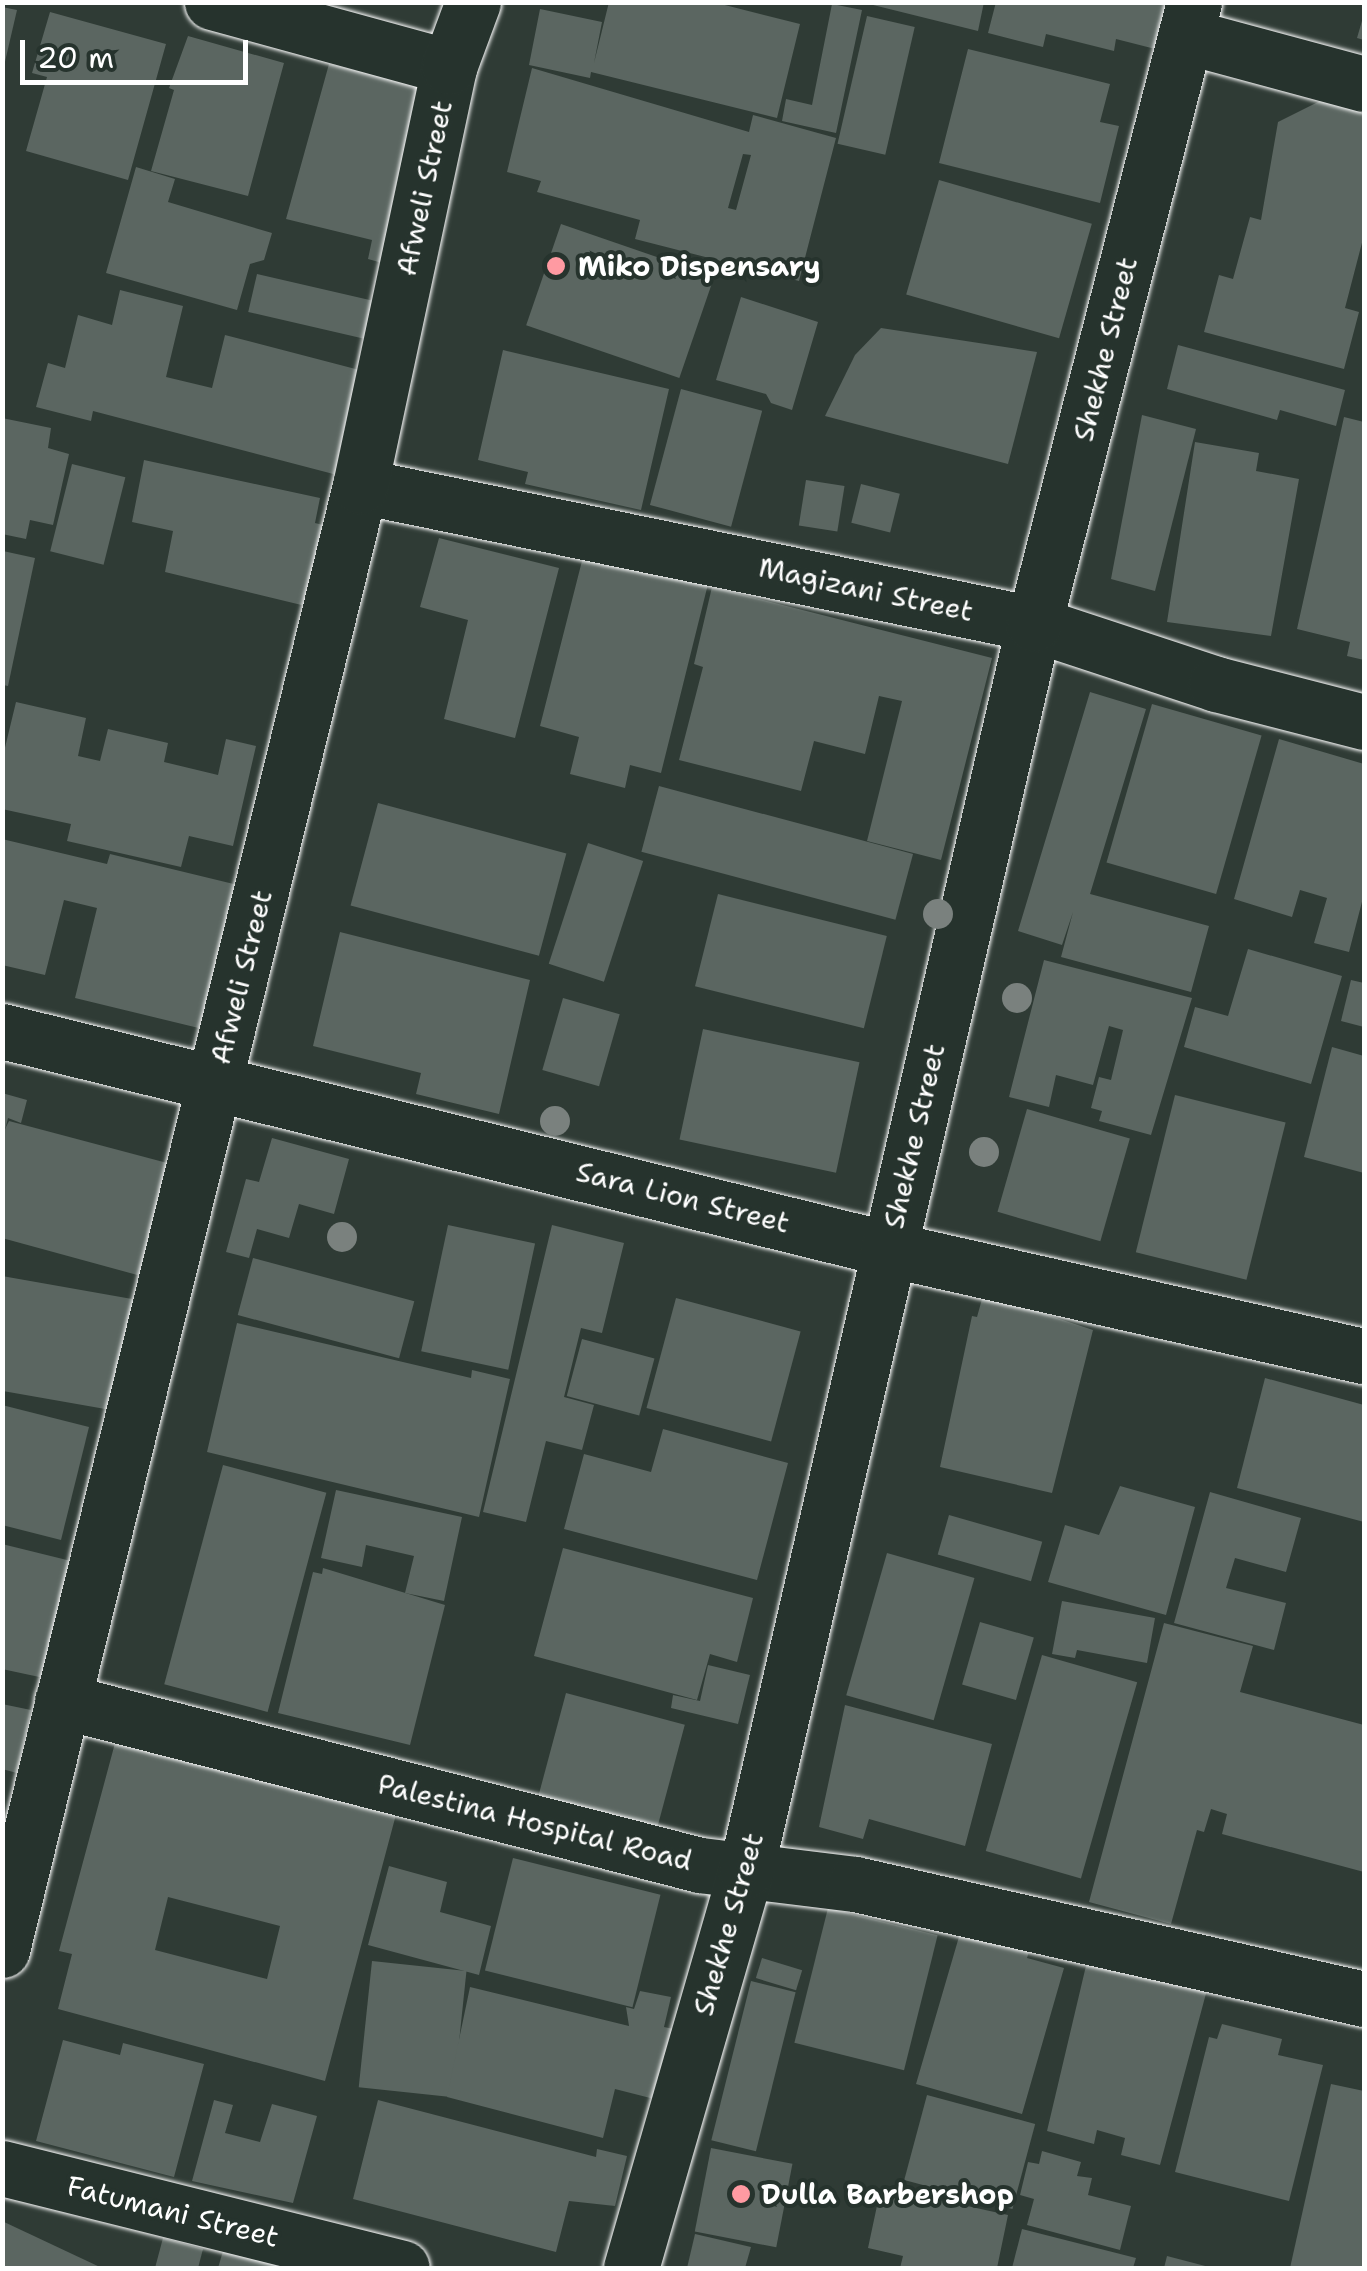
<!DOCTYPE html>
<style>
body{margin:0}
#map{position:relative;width:1367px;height:2271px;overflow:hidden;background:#2f3b35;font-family:"Shantell Sans",sans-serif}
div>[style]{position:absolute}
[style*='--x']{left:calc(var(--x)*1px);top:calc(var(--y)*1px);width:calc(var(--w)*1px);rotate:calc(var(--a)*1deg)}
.building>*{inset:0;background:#5b6661;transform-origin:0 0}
.roads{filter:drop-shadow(0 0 2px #fff) drop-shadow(0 0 2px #fff)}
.street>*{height:55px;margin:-27.5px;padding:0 27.5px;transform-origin:27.5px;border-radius:27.5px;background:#26332d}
.trees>*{width:30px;height:30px;margin:-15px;border-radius:50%;background:#7a817e}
.dots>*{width:28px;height:28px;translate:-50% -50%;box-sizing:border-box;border:5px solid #26332d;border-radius:50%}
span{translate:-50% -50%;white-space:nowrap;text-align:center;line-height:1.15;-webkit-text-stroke:8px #26332d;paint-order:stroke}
.street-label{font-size:28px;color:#fff}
.poi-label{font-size:28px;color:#fff;font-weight:700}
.left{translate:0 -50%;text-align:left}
.frame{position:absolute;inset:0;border:5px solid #fff;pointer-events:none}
.scale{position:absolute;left:20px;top:40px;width:228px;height:45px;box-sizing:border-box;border:5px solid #fff;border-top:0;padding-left:12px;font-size:30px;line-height:35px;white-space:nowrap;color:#fff;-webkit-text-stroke:8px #26332d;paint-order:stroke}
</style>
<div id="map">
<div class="building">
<div style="clip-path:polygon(609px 2px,713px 2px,800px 24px,777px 118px,591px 72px,590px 78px,529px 65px,540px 9px,602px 22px,594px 63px)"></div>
<div style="clip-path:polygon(861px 2px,984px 2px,978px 31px)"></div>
<div style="clip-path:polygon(996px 2px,1184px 2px,1171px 53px,1116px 39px,1114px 51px,1046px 34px,1043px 47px,988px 33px)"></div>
<div style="clip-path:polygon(832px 4px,862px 10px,836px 133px,782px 121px,786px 99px,812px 105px)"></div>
<div style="clip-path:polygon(2px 7px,17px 10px,4px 66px,2px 66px)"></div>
<div style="clip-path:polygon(50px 12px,166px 44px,128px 180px,26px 151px,47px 77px,32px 73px)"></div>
<div style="clip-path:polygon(1364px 14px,1364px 40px,1357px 38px)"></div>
<div style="left:867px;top:16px;width:49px;height:131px;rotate:13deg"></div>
<div style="clip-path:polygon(188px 36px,284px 63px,248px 196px,151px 171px,174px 90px,169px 88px)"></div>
<div style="clip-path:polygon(968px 49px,1110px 84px,1100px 122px,1119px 126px,1100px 203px,939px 163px)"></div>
<div style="clip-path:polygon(329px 64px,436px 90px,393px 266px,368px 259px,372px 240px,286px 219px)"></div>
<div style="clip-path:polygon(evenodd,532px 68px,749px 132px,753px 115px,836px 138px,799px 281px,635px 239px,640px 220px,537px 192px,541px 181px,507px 172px,532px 68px,743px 154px,751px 155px,736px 210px,728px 208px,743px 154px)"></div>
<div style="clip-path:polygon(1320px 101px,1364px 111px,1364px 235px,1345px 308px,1359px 312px,1344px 369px,1204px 332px,1219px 275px,1233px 279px,1250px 217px,1261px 220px,1278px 122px)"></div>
<div style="clip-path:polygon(136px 167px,175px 179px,168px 202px,272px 233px,264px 260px,250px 264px,237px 310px,106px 273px)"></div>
<div style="left:939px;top:180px;width:159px;height:119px;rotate:16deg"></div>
<div style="left:561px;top:224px;width:162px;height:107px;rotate:19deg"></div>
<div style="left:257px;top:274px;width:139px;height:39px;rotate:13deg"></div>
<div style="clip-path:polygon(120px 290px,183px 306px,166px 377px,212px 388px,225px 335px,367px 372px,341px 476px,93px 411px,91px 421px,36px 407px,48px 363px,65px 368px,78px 315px,112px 325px)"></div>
<div style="clip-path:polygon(741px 297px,818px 322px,792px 410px,771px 403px,766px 394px,716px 380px)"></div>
<div style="clip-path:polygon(881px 328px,1037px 352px,1008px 464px,825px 416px,855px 355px)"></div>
<div style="clip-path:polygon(1178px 345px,1345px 390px,1336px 426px,1280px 410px,1277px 420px,1167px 389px)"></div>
<div style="clip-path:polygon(503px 350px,669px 389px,641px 510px,525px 484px,528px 472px,478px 460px)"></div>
<div style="left:681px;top:389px;width:84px;height:120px;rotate:15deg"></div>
<div style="clip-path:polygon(1142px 415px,1196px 429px,1155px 591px,1111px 579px)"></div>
<div style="clip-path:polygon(1344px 417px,1364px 422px,1364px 660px,1347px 656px,1350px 642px,1297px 629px)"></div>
<div style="clip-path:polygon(2px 418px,51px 428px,48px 448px,69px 454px,53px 525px,30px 520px,26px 539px,2px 534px)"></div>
<div style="clip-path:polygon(1195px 442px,1259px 453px,1256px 471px,1299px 479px,1271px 636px,1167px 622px)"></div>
<div style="clip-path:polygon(144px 460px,320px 498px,315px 523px,335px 528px,318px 609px,165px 572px,173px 531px,132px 522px)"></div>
<div style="left:72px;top:464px;width:55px;height:90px;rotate:14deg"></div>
<div style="left:806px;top:480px;width:39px;height:46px;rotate:9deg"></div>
<div style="left:861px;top:484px;width:40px;height:40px;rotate:14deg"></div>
<div style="clip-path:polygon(439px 538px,559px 568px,515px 738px,444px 719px,468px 620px,420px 607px)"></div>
<div style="clip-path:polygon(3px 551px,35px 558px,8px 686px,3px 685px)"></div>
<div style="clip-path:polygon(584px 553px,708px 584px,661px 773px,630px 765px,625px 788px,570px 774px,579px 737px,540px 726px)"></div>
<div style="clip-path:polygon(712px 587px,992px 658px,941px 860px,867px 841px,902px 701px,879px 696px,865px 754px,814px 741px,801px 791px,679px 760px,703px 667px,694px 664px)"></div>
<div style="clip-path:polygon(1090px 692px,1146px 709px,1090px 894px,1079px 891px,1209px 926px,1191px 992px,1061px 957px,1073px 912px,1062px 945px,1018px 931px)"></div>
<div style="clip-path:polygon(16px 702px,86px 718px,78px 756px,100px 761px,108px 729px,168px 743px,164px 762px,218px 775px,226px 739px,256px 746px,233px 846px,189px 836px,181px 867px,67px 841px,71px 824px,2px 809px,2px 760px)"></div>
<div style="left:1152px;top:704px;width:114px;height:165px;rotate:16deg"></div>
<div style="clip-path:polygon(1279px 739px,1364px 764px,1364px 894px,1349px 952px,1314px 943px,1327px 898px,1300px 890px,1292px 917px,1234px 899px)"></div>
<div style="left:659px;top:786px;width:263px;height:68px;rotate:15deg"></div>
<div style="left:378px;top:803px;width:195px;height:106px;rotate:15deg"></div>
<div style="clip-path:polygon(2px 839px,107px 864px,110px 854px,246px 887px,211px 1031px,75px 998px,97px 908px,64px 900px,45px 975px,2px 965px)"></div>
<div style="left:588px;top:843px;width:58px;height:127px;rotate:18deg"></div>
<div style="left:718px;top:894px;width:174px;height:95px;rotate:14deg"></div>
<div style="clip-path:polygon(340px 932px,530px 980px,499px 1114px,416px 1094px,421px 1073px,313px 1046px)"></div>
<div style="clip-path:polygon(1248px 949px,1342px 976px,1311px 1084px,1184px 1047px,1195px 1007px,1228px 1016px)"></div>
<div style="clip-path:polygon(1044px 960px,1192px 998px,1151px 1135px,1099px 1121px,1102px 1111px,1091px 1108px,1099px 1077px,1111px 1080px,1123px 1030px,1109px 1026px,1093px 1085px,1056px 1075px,1049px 1107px,1009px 1097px)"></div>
<div style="clip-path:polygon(1351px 980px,1364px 983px,1364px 1027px,1341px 1021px)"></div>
<div style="left:563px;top:998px;width:59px;height:75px;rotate:16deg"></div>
<div style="left:703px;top:1029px;width:160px;height:113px;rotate:12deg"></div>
<div style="clip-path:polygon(1332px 1047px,1364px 1056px,1364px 1173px,1304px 1157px)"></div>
<div style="clip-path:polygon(2px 1093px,27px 1100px,21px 1123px,8px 1118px,4px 1134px)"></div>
<div style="left:1175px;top:1095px;width:114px;height:162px;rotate:14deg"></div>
<div style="left:1027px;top:1109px;width:107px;height:107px;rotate:16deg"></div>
<div style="clip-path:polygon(9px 1121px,171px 1164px,141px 1276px,2px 1238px,2px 1135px)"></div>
<div style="clip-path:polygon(272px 1138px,349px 1159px,334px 1214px,299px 1204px,289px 1238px,257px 1229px,249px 1258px,226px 1252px,246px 1179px,259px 1182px)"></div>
<div style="left:448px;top:1225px;width:89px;height:129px;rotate:12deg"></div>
<div style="clip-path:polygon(552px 1225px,624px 1243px,602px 1333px,581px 1328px,564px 1397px,594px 1405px,582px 1450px,546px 1441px,526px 1522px,483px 1512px)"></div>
<div style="left:253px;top:1258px;width:167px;height:59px;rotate:15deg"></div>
<div style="left:2px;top:1276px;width:145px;height:113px;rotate:10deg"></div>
<div style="left:676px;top:1298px;width:129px;height:114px;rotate:15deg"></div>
<div style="clip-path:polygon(996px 1298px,1093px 1330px,1052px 1493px,940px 1467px,972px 1316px,977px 1317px,982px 1299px)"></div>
<div style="clip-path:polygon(237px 1323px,471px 1378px,472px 1370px,510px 1379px,479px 1517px,207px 1452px)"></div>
<div style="left:582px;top:1339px;width:75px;height:59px;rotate:15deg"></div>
<div style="clip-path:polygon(1265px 1378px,1364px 1405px,1364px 1522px,1237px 1488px)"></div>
<div style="clip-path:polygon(2px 1405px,89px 1427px,61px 1540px,2px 1525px)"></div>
<div style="clip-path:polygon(663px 1429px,788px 1463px,757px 1580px,564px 1529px,584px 1454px,651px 1472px)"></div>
<div style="left:223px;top:1465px;width:107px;height:227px;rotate:15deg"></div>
<div style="clip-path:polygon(1120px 1486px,1195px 1507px,1166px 1615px,1048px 1582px,1065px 1525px,1099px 1535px)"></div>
<div style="clip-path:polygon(336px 1490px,462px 1517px,444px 1601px,405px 1593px,414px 1556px,366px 1545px,362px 1567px,321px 1558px)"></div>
<div style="clip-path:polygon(1210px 1492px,1301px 1518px,1286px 1572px,1235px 1558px,1226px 1588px,1286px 1603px,1274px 1650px,1174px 1623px)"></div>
<div style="left:949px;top:1515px;width:97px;height:41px;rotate:16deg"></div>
<div style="clip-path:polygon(2px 1544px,71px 1561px,44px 1678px,2px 1669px)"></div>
<div style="clip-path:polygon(563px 1548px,753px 1598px,737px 1662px,710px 1654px,697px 1700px,534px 1656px)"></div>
<div style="left:887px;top:1553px;width:91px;height:148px;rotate:16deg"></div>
<div style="clip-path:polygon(323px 1568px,445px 1605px,410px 1745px,278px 1713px,313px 1572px,322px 1574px)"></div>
<div style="clip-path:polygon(1062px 1601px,1155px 1618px,1147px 1663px,1077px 1650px,1075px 1658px,1052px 1654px)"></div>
<div style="left:980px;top:1622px;width:56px;height:65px;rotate:16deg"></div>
<div style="clip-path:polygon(1164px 1623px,1253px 1646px,1240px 1692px,1364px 1725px,1364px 1872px,1222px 1834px,1227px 1814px,1211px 1809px,1204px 1832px,1197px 1830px,1171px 1924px,1089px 1902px)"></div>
<div style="left:1042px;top:1655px;width:99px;height:204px;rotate:16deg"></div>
<div style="clip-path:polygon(708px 1665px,750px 1675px,738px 1724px,671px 1708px,673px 1695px,700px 1701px)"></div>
<div style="left:566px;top:1693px;width:123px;height:109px;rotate:15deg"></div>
<div style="clip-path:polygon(2px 1704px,31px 1710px,17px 1773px,2px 1769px)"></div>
<div style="clip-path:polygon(845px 1705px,992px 1744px,965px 1846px,869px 1819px,863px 1839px,819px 1827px)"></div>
<div style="clip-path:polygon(evenodd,118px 1732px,398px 1807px,325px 2081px,58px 2009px,72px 1954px,59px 1951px,118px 1732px,168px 1897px,280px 1926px,267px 1979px,155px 1950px,168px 1897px)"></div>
<div style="left:513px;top:1858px;width:152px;height:116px;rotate:14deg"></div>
<div style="clip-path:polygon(389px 1866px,447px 1882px,440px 1912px,491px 1926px,479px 1975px,368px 1945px)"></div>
<div style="left:828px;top:1908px;width:113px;height:139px;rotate:14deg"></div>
<div style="clip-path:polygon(963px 1923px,1032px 1942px,1027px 1958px,1064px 1968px,1022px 2114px,916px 2084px)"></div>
<div style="clip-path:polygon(1089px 1953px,1208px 1986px,1160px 2165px,1121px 2155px,1125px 2138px,1097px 2130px,1094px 2144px,1047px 2131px)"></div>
<div style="left:762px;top:1958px;width:42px;height:21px;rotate:17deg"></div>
<div style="left:372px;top:1961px;width:95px;height:127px;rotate:6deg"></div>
<div style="left:751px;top:1981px;width:46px;height:164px;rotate:14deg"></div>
<div style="clip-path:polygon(470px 1987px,629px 2026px,626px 2007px,634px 2009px,640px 1991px,671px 1997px,664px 2027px,683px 2031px,666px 2102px,615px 2089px,603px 2138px,447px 2097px)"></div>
<div style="clip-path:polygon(1222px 2024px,1282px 2039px,1278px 2055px,1323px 2065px,1289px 2201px,1175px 2172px,1209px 2037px,1217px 2039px)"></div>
<div style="clip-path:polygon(63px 2040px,120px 2055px,123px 2043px,204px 2064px,174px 2177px,36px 2141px)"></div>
<div style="clip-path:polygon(1331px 2084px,1364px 2091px,1364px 2268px,1290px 2268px)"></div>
<div style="left:927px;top:2095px;width:112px;height:88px;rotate:15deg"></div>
<div style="clip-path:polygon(214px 2100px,233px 2105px,225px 2133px,260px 2142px,272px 2104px,317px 2116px,293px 2203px,192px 2181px)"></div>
<div style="clip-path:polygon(378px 2100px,596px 2157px,597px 2149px,627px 2156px,615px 2206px,569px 2201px,556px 2252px,353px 2199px)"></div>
<div style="left:711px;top:2148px;width:83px;height:85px;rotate:11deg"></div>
<div style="clip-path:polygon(1042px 2151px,1081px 2162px,1077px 2176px,1092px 2178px,1088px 2195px,1131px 2206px,1120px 2250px,1027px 2225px,1034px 2199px,1020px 2195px,1028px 2162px,1039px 2164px)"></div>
<div style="clip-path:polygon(881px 2187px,1008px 2215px,997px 2268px,900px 2268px,903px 2256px,868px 2248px)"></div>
<div style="clip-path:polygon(2px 2221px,102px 2268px,2px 2268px)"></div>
<div style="clip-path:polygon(1022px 2229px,1136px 2258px,1133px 2268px,1012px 2268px)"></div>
<div style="clip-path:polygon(695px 2234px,751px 2247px,745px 2268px,687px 2268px)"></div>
<div style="clip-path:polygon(163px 2238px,203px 2249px,198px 2268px,155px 2268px)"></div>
<div style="clip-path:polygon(223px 2251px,276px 2265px,275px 2268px,218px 2268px)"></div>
<div style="clip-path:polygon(1167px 2256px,1209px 2267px,1209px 2268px,1164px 2268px)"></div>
</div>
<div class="roads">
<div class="street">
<div style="--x:212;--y:2;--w:246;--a:15.3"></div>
<div style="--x:1186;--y:36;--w:184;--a:15.1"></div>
<div style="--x:360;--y:486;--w:688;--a:11.57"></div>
<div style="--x:1034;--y:624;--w:192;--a:18.2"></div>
<div style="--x:1216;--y:684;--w:153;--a:14.4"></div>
<div style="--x:2;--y:1031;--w:912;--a:13.82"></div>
<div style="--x:888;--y:1249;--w:488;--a:12.7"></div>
<div style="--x:62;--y:1701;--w:659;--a:14.42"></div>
<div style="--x:700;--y:1865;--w:156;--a:7"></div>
<div style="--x:855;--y:1884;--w:522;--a:12.73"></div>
<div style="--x:2;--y:1950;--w:1507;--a:-76.26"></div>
<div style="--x:360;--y:486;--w:428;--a:-78"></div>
<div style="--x:449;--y:67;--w:69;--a:-69.7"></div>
<div style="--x:2;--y:2168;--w:412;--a:14"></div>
<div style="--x:631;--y:2268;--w:414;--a:-73.9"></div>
<div style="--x:746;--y:1870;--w:1279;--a:-76.99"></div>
<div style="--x:1034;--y:624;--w:642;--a:-75.57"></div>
</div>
</div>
<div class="trees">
<div style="left:938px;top:914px"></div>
<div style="left:1017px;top:998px"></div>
<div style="left:555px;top:1121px"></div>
<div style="left:984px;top:1152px"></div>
<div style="left:342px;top:1237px"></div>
</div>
<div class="dots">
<div style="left:556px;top:266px;background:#ff9aa2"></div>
<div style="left:741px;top:2194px;background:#ff9aa2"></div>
</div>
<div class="street-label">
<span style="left:424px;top:188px;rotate:-78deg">Afweli Street</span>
<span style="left:1105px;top:349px;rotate:-76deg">Shekhe Street</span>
<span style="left:866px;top:589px;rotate:12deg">Magizani Street</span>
<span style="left:241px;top:977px;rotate:-76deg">Afweli Street</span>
<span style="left:914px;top:1136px;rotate:-77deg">Shekhe Street</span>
<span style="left:683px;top:1197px;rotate:14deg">Sara Lion Street</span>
<span style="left:535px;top:1822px;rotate:14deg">Palestina Hospital Road</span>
<span style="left:728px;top:1924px;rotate:-74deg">Shekhe Street</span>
<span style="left:173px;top:2211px;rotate:14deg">Fatumani Street</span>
</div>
<div class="poi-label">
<span class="left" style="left:578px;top:266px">Miko Dispensary</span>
<span class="left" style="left:761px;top:2194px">Dulla Barbershop</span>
</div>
<div class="frame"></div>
<div class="scale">20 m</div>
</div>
